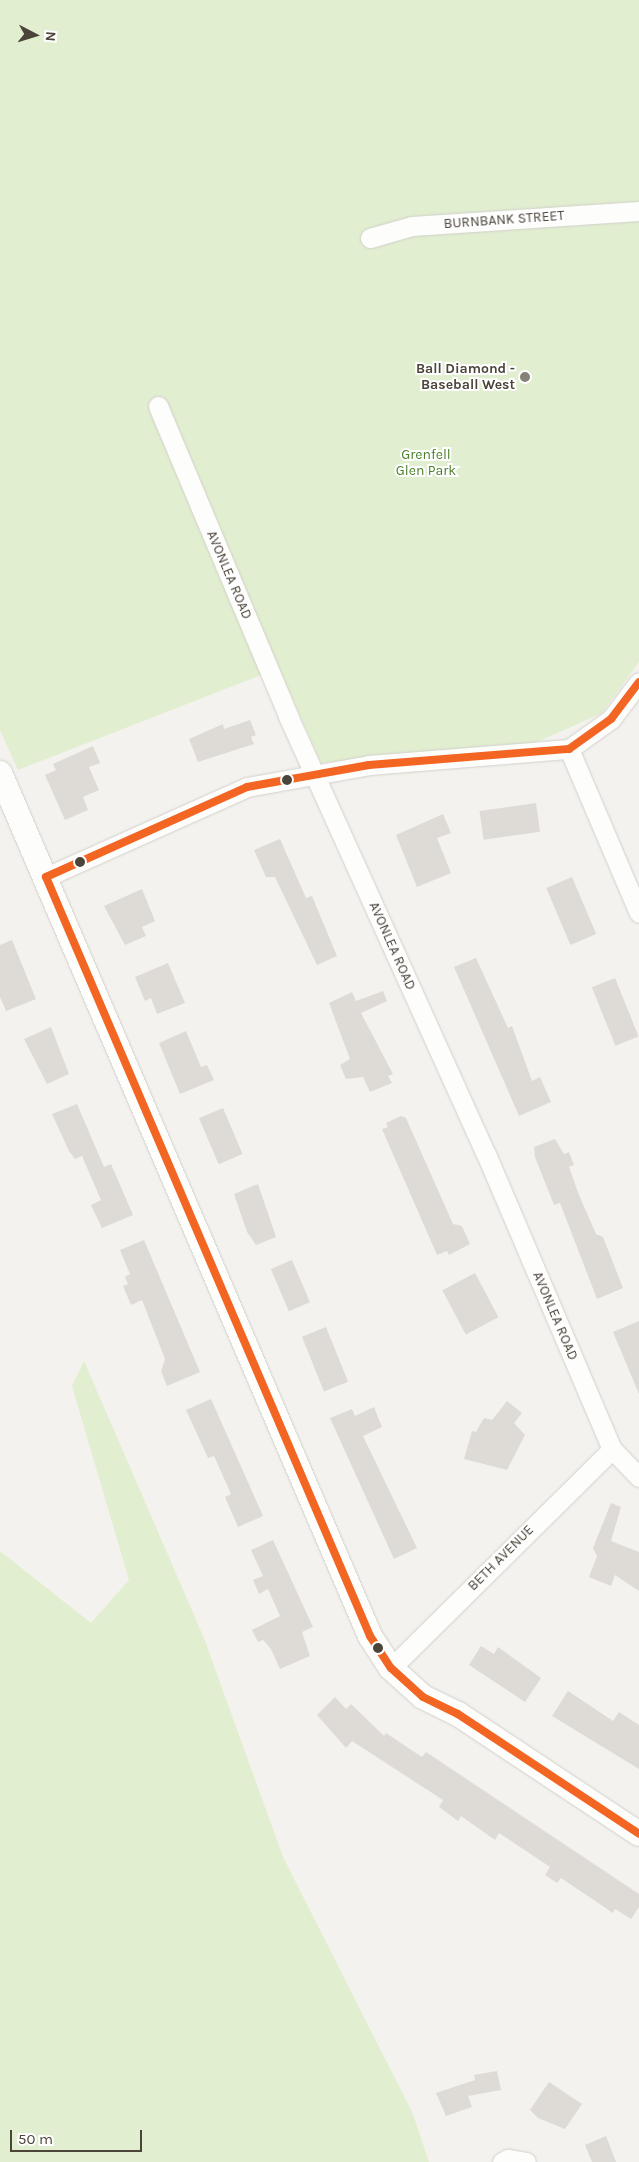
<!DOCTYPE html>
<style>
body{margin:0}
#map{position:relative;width:639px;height:2162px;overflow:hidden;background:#f4f2ee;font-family:Karla,sans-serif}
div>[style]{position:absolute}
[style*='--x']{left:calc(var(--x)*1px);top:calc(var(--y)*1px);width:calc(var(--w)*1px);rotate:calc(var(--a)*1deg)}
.green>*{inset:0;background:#e1eecf}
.building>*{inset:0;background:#dedbd6;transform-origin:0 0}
.roads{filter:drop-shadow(0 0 1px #d2d0cb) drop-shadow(0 0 1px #d2d0cb)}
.minor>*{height:19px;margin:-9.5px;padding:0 9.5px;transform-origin:9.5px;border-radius:9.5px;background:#fdfdfc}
.tertiary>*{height:24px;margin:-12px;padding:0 12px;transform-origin:12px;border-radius:12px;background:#fdfdfc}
.bus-1>*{height:8px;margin:-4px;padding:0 4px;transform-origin:4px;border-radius:4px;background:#f26522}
.dots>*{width:14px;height:14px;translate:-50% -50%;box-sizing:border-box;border:2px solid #fff;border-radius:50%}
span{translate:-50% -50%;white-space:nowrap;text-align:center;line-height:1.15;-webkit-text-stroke:4px #fff;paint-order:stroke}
.street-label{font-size:14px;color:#4b4439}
.poi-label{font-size:14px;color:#4b4439;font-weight:700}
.right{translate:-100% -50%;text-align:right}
.park-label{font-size:14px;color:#4a7f2a}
.north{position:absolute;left:10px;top:10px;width:50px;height:50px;-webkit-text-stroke:4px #fff;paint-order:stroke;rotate:95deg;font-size:14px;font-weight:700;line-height:20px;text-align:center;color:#4b4439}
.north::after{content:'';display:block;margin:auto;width:18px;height:22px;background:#4b4439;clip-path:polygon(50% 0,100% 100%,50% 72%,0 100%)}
.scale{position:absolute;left:10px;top:2130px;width:132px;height:22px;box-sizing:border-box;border:2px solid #4b4439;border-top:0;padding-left:6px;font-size:15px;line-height:18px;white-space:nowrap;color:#4b4439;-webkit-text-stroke:4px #fff;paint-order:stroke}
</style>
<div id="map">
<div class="green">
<div style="clip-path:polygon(0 0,639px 0,639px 662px,602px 713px,535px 743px,321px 763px,279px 668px,18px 770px,0 730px)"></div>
<div style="clip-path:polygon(84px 1361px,204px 1638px,283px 1857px,413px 2114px,429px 2162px,0 2162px,0 1551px,91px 1623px,129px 1580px,72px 1386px)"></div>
</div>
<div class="building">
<div style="clip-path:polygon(250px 720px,256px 735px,251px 737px,254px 744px,198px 762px,189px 739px,223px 724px,224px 729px)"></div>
<div style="clip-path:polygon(93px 746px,100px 763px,89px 767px,99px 790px,83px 797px,88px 810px,65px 820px,45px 775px,56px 770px,53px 764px)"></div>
<div style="left:536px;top:803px;width:29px;height:57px;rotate:82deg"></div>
<div style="clip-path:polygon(443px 814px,451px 833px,437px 838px,451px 873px,417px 887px,396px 835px)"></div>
<div style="clip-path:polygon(280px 839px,306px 898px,312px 896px,337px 956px,317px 965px,275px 877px,266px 877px,254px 850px)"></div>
<div style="left:572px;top:877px;width:62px;height:28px;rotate:67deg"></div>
<div style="clip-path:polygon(142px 889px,155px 921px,142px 927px,146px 936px,125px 945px,104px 906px)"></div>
<div style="clip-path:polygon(12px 940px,36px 999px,6px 1011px,0 997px,0 945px)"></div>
<div style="clip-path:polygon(476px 958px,508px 1028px,512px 1026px,532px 1081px,540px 1077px,551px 1102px,519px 1116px,454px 967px)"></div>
<div style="clip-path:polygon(168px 963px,185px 1003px,157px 1014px,151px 998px,145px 1001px,135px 977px)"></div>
<div style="left:615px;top:978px;width:63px;height:25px;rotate:68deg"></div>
<div style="clip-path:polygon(383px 991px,387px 1001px,361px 1013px,393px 1074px,388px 1076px,392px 1083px,370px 1092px,363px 1077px,346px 1079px,340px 1065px,350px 1059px,329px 1003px,352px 992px,356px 1001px)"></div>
<div style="clip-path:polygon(51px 1027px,69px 1074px,47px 1084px,24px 1039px)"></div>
<div style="clip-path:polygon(186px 1031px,201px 1067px,207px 1065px,214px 1080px,180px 1094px,159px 1043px)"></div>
<div style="clip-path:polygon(77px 1104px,104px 1167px,111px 1164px,133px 1215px,102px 1228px,91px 1205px,101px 1200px,82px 1156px,75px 1159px,69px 1151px,52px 1114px)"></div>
<div style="left:223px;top:1108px;width:50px;height:26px;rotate:67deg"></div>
<div style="clip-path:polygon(401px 1116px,406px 1118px,453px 1224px,462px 1226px,470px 1244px,449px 1255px,447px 1251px,437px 1255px,382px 1129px,388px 1127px,386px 1123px)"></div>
<div style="clip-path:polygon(555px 1139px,564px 1154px,569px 1152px,574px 1165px,569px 1167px,579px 1195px,596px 1234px,603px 1237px,623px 1288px,597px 1299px,560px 1203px,554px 1205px,535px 1157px,534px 1147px)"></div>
<div style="clip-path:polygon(258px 1184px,276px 1237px,256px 1245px,247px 1232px,234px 1194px)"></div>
<div style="clip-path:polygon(144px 1240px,200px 1372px,167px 1386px,161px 1371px,165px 1359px,142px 1300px,131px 1305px,123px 1286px,128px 1284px,125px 1277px,130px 1274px,120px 1250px)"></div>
<div style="left:292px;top:1260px;width:46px;height:23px;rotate:67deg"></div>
<div style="left:475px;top:1273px;width:50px;height:37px;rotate:62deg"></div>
<div style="clip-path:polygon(639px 1321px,639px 1394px,613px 1332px)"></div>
<div style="left:326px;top:1327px;width:59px;height:26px;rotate:68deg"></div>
<div style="clip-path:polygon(211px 1399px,263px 1516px,238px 1527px,225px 1497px,231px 1494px,214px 1456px,208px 1458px,186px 1410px)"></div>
<div style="clip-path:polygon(507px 1401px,522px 1413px,514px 1423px,525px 1435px,507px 1470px,464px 1459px,472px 1431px,476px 1432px,484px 1418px,492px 1420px)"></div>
<div style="clip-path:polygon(374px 1407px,382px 1427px,363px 1436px,417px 1548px,394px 1559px,330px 1418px,352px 1409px,355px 1416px)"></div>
<div style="clip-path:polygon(611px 1503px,621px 1507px,611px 1541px,639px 1552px,639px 1591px,615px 1575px,611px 1586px,589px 1577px,597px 1556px,593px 1548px)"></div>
<div style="clip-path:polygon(273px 1540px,313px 1627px,302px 1632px,310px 1656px,280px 1669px,271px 1649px,263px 1640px,258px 1642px,252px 1630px,280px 1616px,268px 1589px,259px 1594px,253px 1580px,263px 1576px,251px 1550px)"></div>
<div style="clip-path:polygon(481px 1646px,494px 1654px,498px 1647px,541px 1678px,525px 1702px,469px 1665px)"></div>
<div style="clip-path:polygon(568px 1691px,613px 1721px,619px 1712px,639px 1725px,639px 1769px,552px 1716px)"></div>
<div style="clip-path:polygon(335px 1697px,346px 1709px,351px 1704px,384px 1736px,386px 1733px,422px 1757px,426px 1752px,639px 1894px,639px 1907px,631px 1919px,615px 1909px,613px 1913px,561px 1878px,557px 1883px,545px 1875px,550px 1867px,499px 1833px,495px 1840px,461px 1816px,458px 1821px,439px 1807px,443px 1800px,352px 1741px,346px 1748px,317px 1715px)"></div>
<div style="clip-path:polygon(497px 2071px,501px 2090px,468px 2096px,472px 2107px,446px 2116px,436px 2093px,475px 2080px,474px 2075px)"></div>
<div style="clip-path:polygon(549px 2082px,582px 2104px,565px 2129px,538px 2118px,530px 2110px)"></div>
<div style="clip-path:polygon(606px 2136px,616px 2162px,592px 2162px,585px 2145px)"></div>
</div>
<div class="roads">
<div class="minor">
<div style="--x:370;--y:238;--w:44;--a:-15.9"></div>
<div style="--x:412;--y:226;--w:227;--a:-3.8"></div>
<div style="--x:158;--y:406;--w:336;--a:67.2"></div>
<div style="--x:288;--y:716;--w:481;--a:65.7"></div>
<div style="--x:486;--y:1154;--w:321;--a:66.9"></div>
<div style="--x:612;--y:1449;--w:39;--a:46"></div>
<div style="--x:569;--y:749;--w:178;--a:66.9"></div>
<div style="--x:46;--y:877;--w:220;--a:-24.1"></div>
<div style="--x:247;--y:787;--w:124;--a:-10.2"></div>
<div style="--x:369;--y:765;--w:201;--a:-4.6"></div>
<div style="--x:569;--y:749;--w:52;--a:-35.5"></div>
<div style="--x:611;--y:719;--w:46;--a:-52.9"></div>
<div style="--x:391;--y:1668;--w:311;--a:-44.7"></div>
<div style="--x:502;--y:2162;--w:7;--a:-27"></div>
<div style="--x:508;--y:2159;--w:18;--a:9"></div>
</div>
<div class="tertiary">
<div style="--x:0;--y:773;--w:939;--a:66.79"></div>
<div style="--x:370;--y:1636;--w:38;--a:57"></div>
<div style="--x:391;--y:1668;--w:43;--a:42.2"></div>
<div style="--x:423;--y:1697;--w:39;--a:26"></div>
<div style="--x:458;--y:1714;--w:217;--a:33.5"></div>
</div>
</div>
<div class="bus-1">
<div style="--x:46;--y:877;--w:825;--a:66.88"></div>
<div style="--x:370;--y:1636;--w:38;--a:57"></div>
<div style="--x:391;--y:1668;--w:43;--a:42.2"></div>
<div style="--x:423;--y:1697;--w:39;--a:26"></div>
<div style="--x:458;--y:1714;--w:217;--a:33.5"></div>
<div style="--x:46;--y:877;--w:220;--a:-24.1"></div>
<div style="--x:247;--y:787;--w:124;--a:-10.2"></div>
<div style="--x:369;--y:765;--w:201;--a:-4.6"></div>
<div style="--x:569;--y:749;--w:52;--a:-35.5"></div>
<div style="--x:611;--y:719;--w:46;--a:-52.9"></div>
</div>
<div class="dots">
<div style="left:525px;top:377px;background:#868178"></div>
<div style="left:287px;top:780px;background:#4b4439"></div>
<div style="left:80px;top:862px;background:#4b4439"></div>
<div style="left:378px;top:1648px;background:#4b4439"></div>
</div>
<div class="street-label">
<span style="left:504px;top:220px;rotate:-4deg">BURNBANK STREET</span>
<span style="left:229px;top:575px;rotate:67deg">AVONLEA ROAD</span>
<span style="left:392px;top:946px;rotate:66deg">AVONLEA ROAD</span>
<span style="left:555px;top:1316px;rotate:67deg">AVONLEA ROAD</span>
<span style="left:501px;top:1558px;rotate:-45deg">BETH AVENUE</span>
</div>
<div class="poi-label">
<span class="right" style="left:515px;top:377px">Ball Diamond -<br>Baseball West</span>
</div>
<div class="park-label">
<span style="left:426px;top:463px">Grenfell<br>Glen Park</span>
</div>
<div class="north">N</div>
<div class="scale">50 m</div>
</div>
